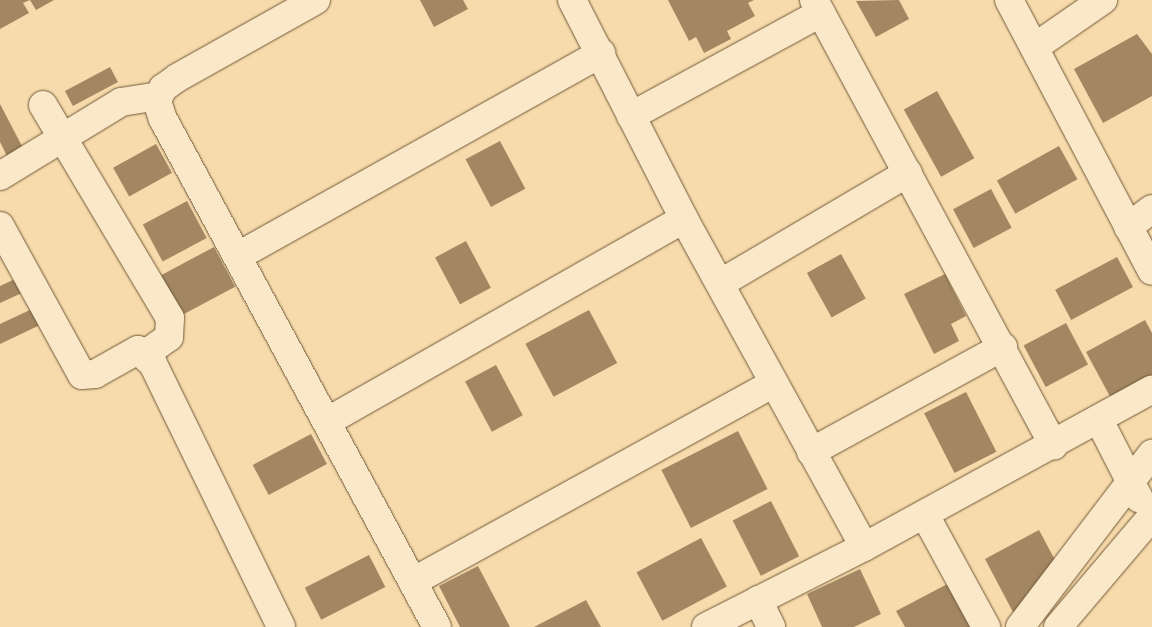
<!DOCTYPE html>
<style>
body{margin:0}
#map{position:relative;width:1152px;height:627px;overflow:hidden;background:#f7dbac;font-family:"IM FELL French Canon",serif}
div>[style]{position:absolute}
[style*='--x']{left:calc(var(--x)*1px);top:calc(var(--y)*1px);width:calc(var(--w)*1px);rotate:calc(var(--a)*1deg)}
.building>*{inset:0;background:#a28762;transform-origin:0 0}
.roads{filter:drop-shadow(0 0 1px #725838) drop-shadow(0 0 1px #725838)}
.street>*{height:28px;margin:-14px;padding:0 14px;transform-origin:14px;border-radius:14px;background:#fae8c9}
span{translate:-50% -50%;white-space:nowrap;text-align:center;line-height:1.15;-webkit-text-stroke:4px #fae8c9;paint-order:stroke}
</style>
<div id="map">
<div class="building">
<div style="clip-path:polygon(0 0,30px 0,23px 3px,29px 13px,0 29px)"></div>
<div style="clip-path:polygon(30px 0,54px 0,36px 10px)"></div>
<div style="clip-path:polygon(420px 0,463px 0,468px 9px,434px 27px)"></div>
<div style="clip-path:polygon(668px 0,754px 0,748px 3px,755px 16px,727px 31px,731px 39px,704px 53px,696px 37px,689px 41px)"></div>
<div style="clip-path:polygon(899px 0,909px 19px,876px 37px,856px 1px)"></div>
<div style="clip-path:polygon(1137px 34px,1152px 54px,1152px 96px,1103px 123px,1074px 69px)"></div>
<div style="left:110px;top:67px;width:17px;height:51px;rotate:62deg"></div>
<div style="left:937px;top:91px;width:77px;height:38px;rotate:61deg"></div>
<div style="clip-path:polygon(0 104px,23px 148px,7px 156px,0 142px)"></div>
<div style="left:500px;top:141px;width:54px;height:39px;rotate:62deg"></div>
<div style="left:156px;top:144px;width:33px;height:49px;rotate:61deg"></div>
<div style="left:1059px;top:146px;width:38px;height:71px;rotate:61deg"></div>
<div style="left:991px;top:189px;width:44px;height:43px;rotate:62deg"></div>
<div style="left:187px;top:201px;width:42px;height:50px;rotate:62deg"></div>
<div style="left:466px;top:241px;width:53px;height:35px;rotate:62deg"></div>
<div style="left:214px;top:247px;width:45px;height:60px;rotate:62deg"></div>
<div style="left:841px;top:254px;width:51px;height:39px;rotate:61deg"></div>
<div style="left:1117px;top:257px;width:34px;height:70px;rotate:62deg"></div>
<div style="clip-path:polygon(945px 274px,966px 316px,951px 324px,959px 341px,934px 354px,904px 294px)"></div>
<div style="clip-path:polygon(17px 278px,24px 292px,0 303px,0 286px)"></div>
<div style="clip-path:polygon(32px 309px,40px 325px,0 344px,0 324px)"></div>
<div style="left:589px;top:310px;width:60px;height:72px;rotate:62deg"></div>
<div style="clip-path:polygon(1145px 320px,1152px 333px,1152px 381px,1113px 402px,1086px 352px)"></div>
<div style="left:1066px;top:323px;width:47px;height:48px;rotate:62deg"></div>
<div style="left:496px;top:365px;width:57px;height:35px;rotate:62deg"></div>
<div style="left:966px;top:392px;width:67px;height:47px;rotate:63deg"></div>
<div style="left:738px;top:431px;width:65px;height:86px;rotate:63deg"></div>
<div style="left:311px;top:434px;width:34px;height:66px;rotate:62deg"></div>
<div style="left:771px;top:501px;width:62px;height:43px;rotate:63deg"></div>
<div style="clip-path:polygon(1039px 530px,1055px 560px,1014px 614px,985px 559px)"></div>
<div style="left:701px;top:538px;width:55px;height:73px;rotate:62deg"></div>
<div style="left:369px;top:555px;width:36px;height:72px;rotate:63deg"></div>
<div style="clip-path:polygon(478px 566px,510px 627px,460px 627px,439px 586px)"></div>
<div style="clip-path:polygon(860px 569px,881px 614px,854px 627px,822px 627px,807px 594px)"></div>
<div style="clip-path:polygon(955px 580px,979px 627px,905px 627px,896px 611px)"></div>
<div style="clip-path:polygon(586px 600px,601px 627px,534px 627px)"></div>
</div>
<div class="roads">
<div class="street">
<div style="--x:316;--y:0;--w:159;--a:150.7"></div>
<div style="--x:177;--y:78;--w:17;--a:144"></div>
<div style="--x:163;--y:88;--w:14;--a:115"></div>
<div style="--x:157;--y:101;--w:19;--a:72"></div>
<div style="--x:163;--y:119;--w:577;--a:61.66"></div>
<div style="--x:572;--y:0;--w:246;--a:62.9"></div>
<div style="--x:684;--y:219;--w:374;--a:61.2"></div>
<div style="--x:814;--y:0;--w:506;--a:61.71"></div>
<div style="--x:1009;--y:0;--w:306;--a:62.2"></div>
<div style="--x:1035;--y:47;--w:83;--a:-34.7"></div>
<div style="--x:43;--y:105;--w:248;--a:59.2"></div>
<div style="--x:170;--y:318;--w:19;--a:93"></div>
<div style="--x:169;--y:337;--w:29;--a:144"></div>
<div style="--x:631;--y:116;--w:216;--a:-28.5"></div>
<div style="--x:0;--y:176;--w:142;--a:-31.4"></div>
<div style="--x:121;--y:102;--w:37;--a:-9"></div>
<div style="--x:0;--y:226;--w:170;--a:61.2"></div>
<div style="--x:82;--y:375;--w:13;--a:-4"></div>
<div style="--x:95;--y:374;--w:49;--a:-29.2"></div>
<div style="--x:138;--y:350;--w:21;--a:43"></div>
<div style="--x:153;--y:364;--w:292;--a:64"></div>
<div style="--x:1128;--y:227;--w:30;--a:-37"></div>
<div style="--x:240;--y:255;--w:414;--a:-29.2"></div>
<div style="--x:721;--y:283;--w:217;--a:-30.5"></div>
<div style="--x:1099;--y:420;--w:88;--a:62.9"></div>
<div style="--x:328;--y:421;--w:409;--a:-29.6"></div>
<div style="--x:811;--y:452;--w:219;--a:-28.7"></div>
<div style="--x:925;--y:515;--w:128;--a:61.4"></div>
<div style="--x:414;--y:581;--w:409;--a:-28.8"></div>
<div style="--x:758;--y:600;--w:30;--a:64"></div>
<div style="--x:706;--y:627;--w:177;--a:-26.9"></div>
<div style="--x:864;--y:547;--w:328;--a:-28.7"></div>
<div style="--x:1020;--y:627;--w:218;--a:-52.7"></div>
<div style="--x:1058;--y:627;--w:145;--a:-49.7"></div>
</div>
</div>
</div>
